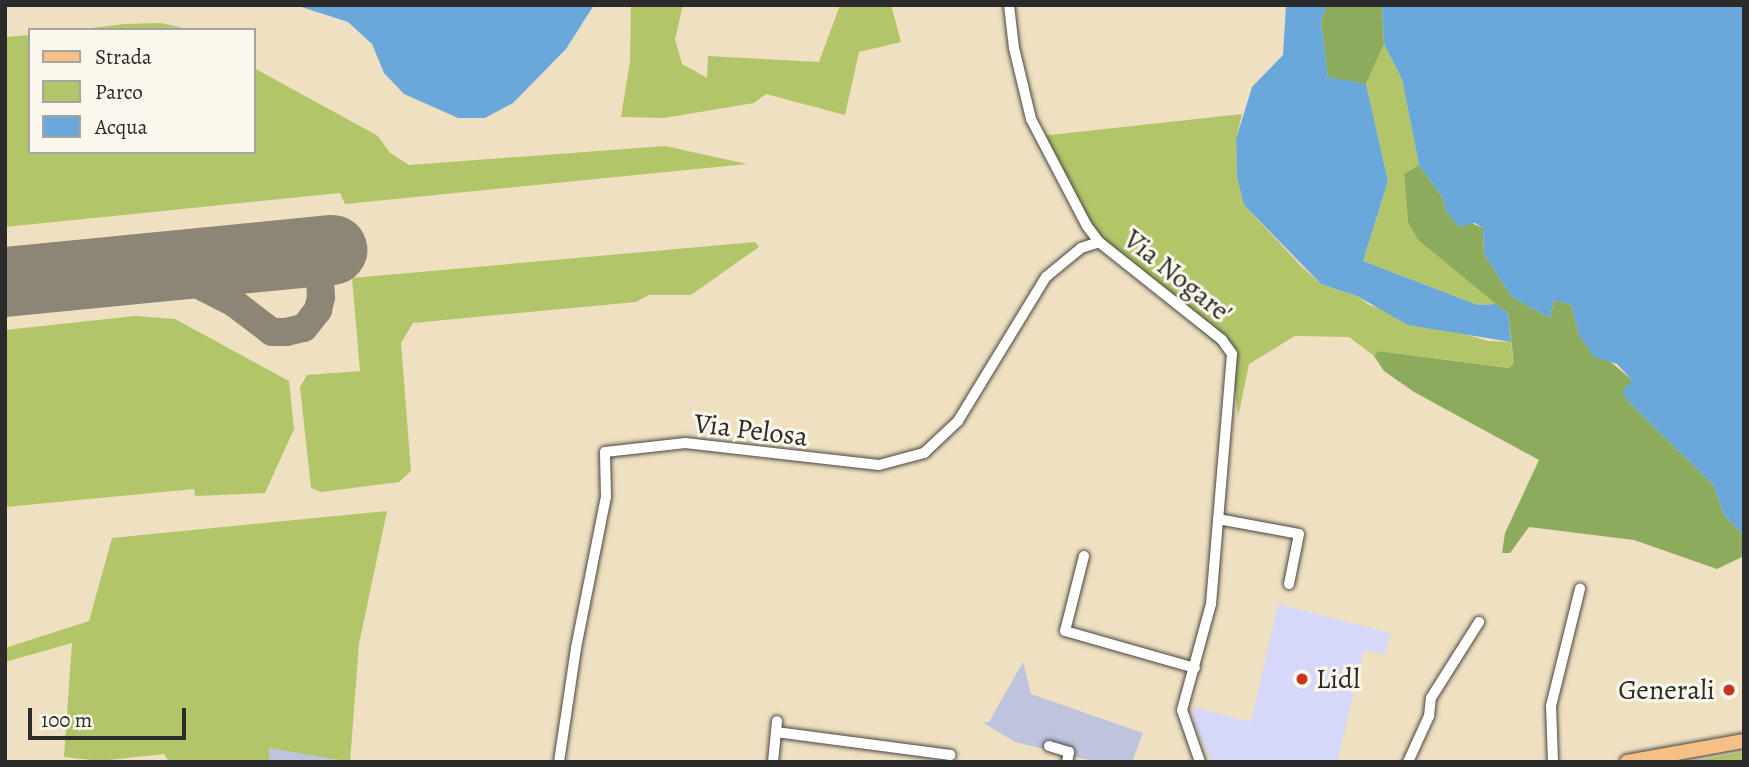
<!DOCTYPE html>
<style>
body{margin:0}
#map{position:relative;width:1749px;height:767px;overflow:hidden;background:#efe0c1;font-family:Alegreya,serif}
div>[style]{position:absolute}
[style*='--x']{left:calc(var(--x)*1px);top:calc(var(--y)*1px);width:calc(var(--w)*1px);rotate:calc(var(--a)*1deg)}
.built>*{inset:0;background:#d6d8f9}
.industrial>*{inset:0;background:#bec3de}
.green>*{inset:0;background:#b2c669}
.forest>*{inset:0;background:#8dab5d}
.water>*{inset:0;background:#6aa8dc}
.taxiway>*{height:28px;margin:-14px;padding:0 14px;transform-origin:14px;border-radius:14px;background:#8d8676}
.runway>*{height:70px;margin:-35px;padding:0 35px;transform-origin:35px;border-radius:35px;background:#8d8676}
.roads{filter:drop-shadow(0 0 2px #484642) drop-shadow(0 0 2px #484642)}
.minor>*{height:10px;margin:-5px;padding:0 5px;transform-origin:5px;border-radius:5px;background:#fff}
.major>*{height:14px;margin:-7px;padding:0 7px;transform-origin:7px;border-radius:7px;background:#f5bf86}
.dots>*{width:19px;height:19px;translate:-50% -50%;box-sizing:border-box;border:4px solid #fbf7ec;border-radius:50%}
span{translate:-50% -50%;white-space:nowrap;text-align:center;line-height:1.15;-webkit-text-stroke:6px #fbf7ec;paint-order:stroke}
.street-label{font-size:28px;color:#2b2b2b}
.poi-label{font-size:28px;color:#2b2b2b}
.left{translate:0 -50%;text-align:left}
.right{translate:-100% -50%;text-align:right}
.frame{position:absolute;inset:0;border:7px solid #2b2b2b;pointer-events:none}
.legend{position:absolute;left:28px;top:28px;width:228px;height:126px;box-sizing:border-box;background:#fbf7ec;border:2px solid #a8a59f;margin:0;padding:9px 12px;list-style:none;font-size:21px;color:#2b2b2b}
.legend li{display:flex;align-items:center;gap:14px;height:35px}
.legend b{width:35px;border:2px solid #a8a59f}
.scale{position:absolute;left:28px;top:708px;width:158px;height:32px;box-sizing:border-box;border:4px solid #2b2b2b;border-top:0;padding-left:9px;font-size:21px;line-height:24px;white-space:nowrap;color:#2b2b2b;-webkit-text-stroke:5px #fbf7ec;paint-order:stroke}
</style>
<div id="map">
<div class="built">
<div style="clip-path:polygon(1278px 604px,1390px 633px,1385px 654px,1364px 650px,1337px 762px,1212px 762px,1194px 723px,1193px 707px,1251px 722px)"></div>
</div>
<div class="industrial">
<div style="clip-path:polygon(1023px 662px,1031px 694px,1143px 733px,1132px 762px,1097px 762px,1015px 742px,982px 722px,989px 722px)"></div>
<div style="clip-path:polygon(268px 748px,334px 758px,334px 762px,269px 762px)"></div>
</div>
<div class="green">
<div style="clip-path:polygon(631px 5px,683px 5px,675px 39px,682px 64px,707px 78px,708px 56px,819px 62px,840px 5px,891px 5px,901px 42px,859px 52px,845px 115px,766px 94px,754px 103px,664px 118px,621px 117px,630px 61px)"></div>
<div style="clip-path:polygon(161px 23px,192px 30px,77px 30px,124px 24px)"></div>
<div style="clip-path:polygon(30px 35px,30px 152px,254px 152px,254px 68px,378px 136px,390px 153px,409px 165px,665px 146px,747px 164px,345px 204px,340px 193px,5px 227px,5px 37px)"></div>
<div style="clip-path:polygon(1384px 44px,1402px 79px,1419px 165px,1404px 174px,1408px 223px,1418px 240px,1496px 304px,1478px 305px,1363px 261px,1388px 181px,1366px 84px)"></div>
<div style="clip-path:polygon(1242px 114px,1236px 139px,1237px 178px,1244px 205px,1300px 265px,1321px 284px,1357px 296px,1369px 305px,1488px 341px,1511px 342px,1514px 363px,1510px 368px,1378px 351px,1374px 356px,1349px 337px,1295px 336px,1249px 364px,1238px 417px,1232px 357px,1105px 249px,1041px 136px)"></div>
<div style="clip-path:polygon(755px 242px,759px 247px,691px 295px,649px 295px,636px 302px,413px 323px,401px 343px,411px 471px,399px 482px,321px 492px,311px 488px,300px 387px,307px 375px,360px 371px,352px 278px)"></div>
<div style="clip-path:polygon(135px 316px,175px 319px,289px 381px,294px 429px,265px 493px,195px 496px,194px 489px,5px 507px,5px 330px)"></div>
<div style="clip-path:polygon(387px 511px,359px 644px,350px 762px,269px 748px,269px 762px,169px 762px,164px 754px,100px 761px,64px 757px,72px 643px,5px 662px,5px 648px,89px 621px,112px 538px)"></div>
<div style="clip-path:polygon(1744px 752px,1744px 762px,1700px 762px,1700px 760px)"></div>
</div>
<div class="forest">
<div style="clip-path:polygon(1327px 5px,1382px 5px,1384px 44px,1366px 84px,1328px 78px,1321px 22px)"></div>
<div style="clip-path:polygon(1419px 165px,1443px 198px,1446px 212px,1483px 228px,1484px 254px,1512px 297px,1550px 318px,1554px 300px,1571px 305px,1579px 335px,1632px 380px,1629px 402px,1714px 486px,1724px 515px,1744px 536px,1744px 556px,1717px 569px,1634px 540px,1529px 527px,1510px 553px,1502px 553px,1505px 533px,1539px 460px,1414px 392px,1384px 371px,1374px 356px,1378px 351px,1509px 368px,1514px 363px,1508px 314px,1418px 240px,1408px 223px,1404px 174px)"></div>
</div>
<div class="water">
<div style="clip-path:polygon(295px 5px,594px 5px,566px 49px,513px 103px,485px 118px,458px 118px,404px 94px,384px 73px,372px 44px,348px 22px)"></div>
<div style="clip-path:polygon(1286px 5px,1327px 5px,1321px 22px,1328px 77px,1366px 84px,1388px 181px,1363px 261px,1478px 305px,1496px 304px,1508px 314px,1511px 342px,1408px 325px,1357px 296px,1321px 284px,1244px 205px,1237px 178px,1236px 139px,1252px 87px,1283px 55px)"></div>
<div style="clip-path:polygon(1382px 5px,1744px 5px,1744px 536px,1724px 515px,1714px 486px,1629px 402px,1622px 392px,1632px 380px,1617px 364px,1594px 357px,1579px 335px,1571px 305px,1554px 300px,1550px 318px,1512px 297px,1484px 254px,1483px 228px,1475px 223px,1459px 227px,1446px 212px,1443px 198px,1419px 165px,1402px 79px,1384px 44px)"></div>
</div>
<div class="taxiway">
<div style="--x:133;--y:269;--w:51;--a:9.1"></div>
<div style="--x:183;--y:277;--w:57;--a:27"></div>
<div style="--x:234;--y:303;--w:48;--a:37.3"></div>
<div style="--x:272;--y:332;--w:14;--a:0"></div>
<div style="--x:286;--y:332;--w:18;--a:-13"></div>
<div style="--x:304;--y:328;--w:23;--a:-52"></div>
<div style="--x:318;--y:310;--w:13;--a:-77"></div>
<div style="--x:321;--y:297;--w:19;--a:-93"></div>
<div style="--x:320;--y:278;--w:28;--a:-135"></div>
<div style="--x:300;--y:258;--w:17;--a:-170"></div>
</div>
<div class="runway">
<div style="--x:5;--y:282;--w:329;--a:-5.6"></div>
</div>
<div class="roads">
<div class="minor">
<div style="--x:1009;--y:5;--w:43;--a:83.4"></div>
<div style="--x:1014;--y:48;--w:73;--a:76.5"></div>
<div style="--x:1031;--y:119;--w:121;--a:62.4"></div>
<div style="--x:1087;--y:226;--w:20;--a:53"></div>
<div style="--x:1099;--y:242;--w:157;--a:38.5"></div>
<div style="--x:1222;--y:340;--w:17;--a:54"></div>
<div style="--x:1232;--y:354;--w:251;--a:94.8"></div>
<div style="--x:1211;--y:604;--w:110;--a:105.3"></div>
<div style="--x:1182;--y:710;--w:55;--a:70.9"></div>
<div style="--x:1218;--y:519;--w:82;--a:10.5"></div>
<div style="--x:1299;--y:534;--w:51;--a:101.3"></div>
<div style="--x:1084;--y:556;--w:77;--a:104.2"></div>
<div style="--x:1065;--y:631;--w:135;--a:15.9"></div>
<div style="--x:776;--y:732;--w:176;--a:7.5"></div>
<div style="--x:1049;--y:746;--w:21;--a:17"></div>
<div style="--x:1069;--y:752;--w:10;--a:101"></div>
<div style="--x:559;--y:762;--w:115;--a:-81.5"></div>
<div style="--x:576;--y:648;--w:154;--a:-78.8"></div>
<div style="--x:606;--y:497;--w:45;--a:-91.3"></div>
<div style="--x:605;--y:452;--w:81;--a:-6.4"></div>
<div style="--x:685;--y:443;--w:195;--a:6.5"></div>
<div style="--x:879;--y:465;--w:47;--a:-14.9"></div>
<div style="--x:924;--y:453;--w:47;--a:-43.3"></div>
<div style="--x:958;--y:421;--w:169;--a:-58.6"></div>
<div style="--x:1046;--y:277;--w:45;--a:-39.6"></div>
<div style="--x:1081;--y:248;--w:19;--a:-18"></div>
<div style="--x:773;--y:762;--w:41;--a:-84.4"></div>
<div style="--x:1408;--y:762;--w:51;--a:-65.5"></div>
<div style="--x:1429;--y:716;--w:18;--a:-84"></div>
<div style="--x:1431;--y:698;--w:90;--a:-57.7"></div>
<div style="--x:1553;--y:762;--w:56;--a:-92"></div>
<div style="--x:1551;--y:706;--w:121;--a:-76.1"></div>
</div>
<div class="major">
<div style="--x:1627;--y:762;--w:119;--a:-10.2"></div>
</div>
</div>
<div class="dots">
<div style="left:1302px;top:679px;background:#c8321e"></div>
<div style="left:1729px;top:690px;background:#c8321e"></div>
</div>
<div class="street-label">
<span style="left:1178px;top:276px;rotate:39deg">Via Nogare'</span>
<span style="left:751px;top:430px;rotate:7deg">Via Pelosa</span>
</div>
<div class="poi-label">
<span class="left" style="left:1316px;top:679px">Lidl</span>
<span class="right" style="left:1715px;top:690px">Generali</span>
</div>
<div class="frame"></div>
<ul class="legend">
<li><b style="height:9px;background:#f5bf86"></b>Strada</li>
<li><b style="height:19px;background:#b2c669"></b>Parco</li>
<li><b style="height:19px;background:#6aa8dc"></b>Acqua</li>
</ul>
<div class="scale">100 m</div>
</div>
